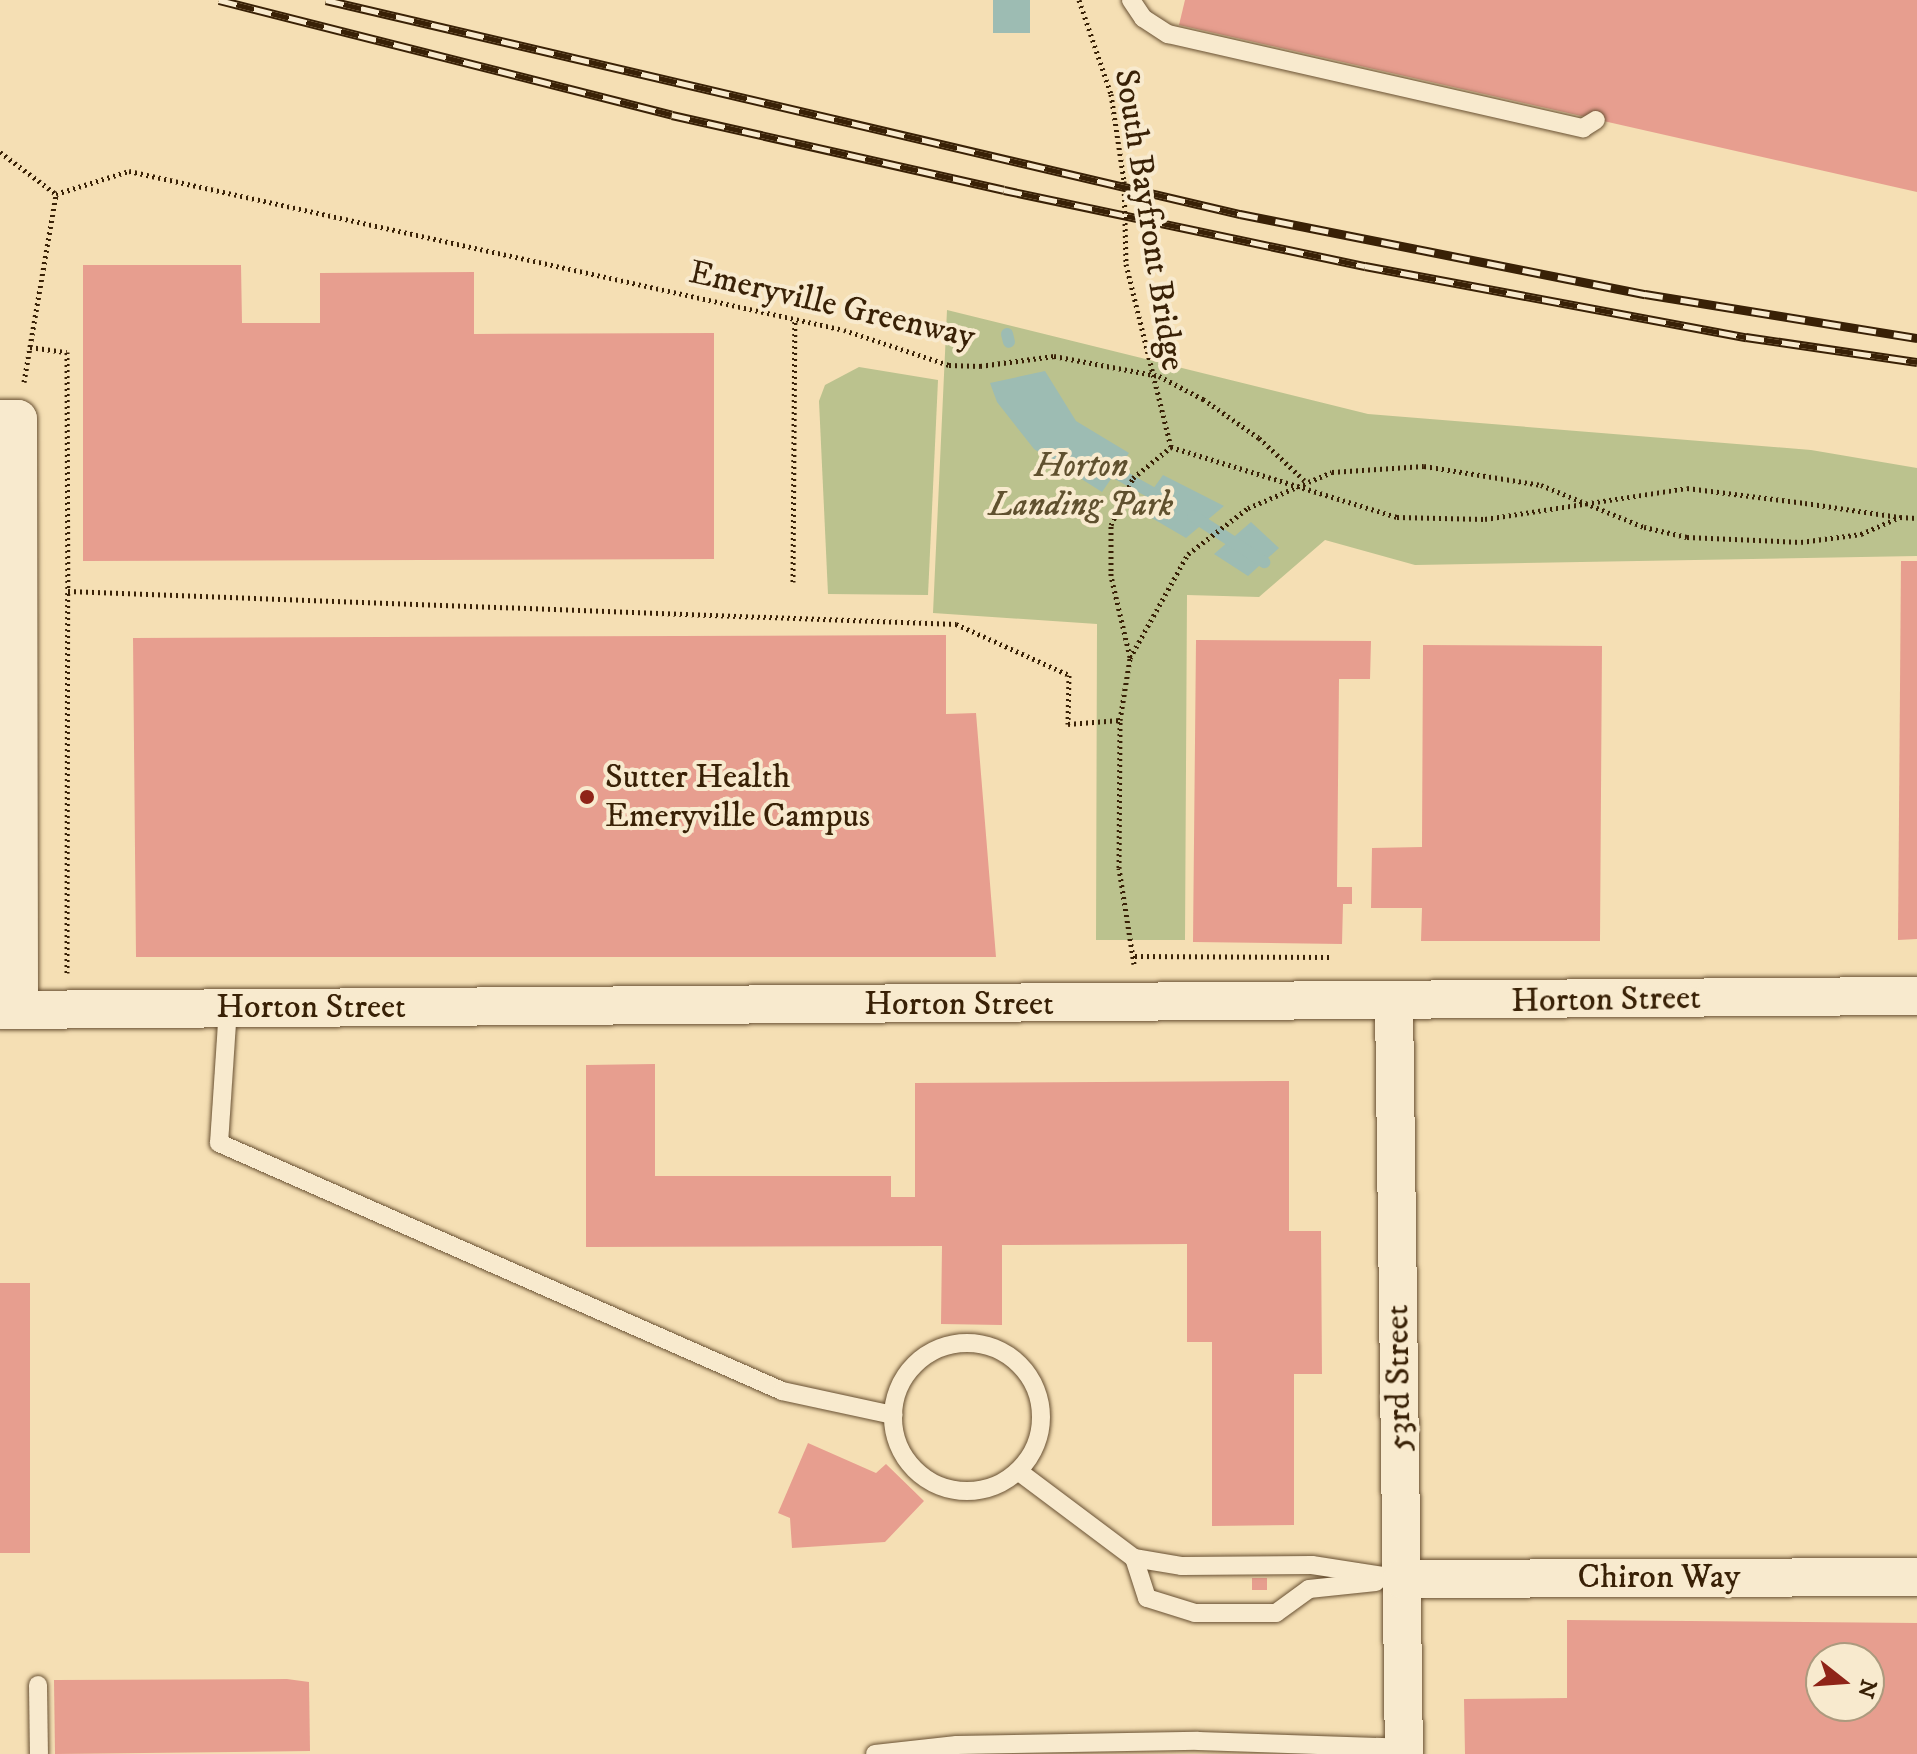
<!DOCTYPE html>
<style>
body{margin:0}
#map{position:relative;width:1917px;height:1754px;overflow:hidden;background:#f5dfb4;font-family:"IM FELL DW Pica",serif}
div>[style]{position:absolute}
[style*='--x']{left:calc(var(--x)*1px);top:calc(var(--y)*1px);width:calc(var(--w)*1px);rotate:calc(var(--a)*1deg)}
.green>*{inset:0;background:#bbc28e}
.water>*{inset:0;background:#9dbcb3;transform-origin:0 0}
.stream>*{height:12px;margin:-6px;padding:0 6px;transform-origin:6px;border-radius:6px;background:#9dbcb3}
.building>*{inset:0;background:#e79e8f;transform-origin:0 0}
.path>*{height:5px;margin-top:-2.5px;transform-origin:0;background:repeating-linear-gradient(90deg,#392106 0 2px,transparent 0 6px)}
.roads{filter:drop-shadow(0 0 2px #685032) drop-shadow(0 0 2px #685032)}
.service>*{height:18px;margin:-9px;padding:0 9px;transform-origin:9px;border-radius:9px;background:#f8eace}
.service>.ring{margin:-9px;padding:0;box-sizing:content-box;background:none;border:18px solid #f8eace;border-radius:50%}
.minor>*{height:38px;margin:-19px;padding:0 19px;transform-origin:19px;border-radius:19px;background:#f8eace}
.rail>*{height:9px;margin-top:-4.5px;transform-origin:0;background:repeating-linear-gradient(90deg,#f8eace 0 18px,#392106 0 36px);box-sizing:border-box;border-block:2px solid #392106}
.path-bridge>*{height:5px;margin-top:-2.5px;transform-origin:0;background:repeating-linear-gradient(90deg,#392106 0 2px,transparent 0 6px)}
.dots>*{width:22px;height:22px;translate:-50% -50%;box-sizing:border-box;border:4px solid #f8eace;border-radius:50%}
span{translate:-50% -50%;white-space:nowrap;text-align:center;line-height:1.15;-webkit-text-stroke:8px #f8eace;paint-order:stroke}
.street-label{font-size:34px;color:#392106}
.park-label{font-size:34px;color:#60512f;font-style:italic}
.poi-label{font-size:34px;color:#392106}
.left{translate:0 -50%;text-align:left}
.north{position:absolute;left:1805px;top:1642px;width:80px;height:80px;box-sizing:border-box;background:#f8eace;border:2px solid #ac9a7e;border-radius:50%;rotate:107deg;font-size:22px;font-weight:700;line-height:32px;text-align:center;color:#392106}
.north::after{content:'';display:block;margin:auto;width:28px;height:36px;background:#8f2418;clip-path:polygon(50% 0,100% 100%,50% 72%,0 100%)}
</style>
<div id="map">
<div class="green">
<div style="clip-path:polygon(947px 310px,1368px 414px,1811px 450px,1917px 468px,1917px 556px,1415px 565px,1325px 540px,1259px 597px,1187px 595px,1185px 940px,1096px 940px,1097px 624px,933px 613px)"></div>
<div style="clip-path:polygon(859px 367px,938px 380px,928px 595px,828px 594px,819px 401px,825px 385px)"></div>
</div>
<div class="water">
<div style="left:993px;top:0;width:37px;height:33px"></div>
<div style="clip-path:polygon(1045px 371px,1076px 421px,1129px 453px,1102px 492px,1034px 449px,997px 402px,990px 383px)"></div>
<div style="clip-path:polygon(1163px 475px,1224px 506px,1186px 538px,1138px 510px)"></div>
<div style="clip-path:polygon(1251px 522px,1279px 548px,1248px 576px,1214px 554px)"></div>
</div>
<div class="stream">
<div style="--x:1007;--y:334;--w:8;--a:76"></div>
<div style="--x:1102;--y:465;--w:70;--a:29.1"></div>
<div style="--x:1193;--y:516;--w:85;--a:32.9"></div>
</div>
<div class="building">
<div style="clip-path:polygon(1185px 0,1917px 0,1917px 192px,1179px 25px)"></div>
<div style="clip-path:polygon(83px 265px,241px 265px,242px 323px,320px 323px,320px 273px,474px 272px,474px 334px,714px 333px,714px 559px,83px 561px)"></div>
<div style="clip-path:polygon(1901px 561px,1917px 561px,1917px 939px,1898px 940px)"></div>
<div style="clip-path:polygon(946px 635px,946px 714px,976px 713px,996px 957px,136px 957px,133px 638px)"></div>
<div style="clip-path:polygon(1196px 640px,1371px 641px,1370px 679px,1339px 679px,1337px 887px,1352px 887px,1352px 904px,1343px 904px,1342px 944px,1193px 942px)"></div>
<div style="clip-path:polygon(1423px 645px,1602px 646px,1600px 941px,1421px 941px,1422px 908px,1371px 908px,1372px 848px,1422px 847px)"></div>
<div style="clip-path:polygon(655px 1064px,655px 1176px,891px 1176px,891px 1197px,915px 1197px,915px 1083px,1289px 1081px,1289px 1231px,1321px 1231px,1322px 1374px,1294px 1374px,1294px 1525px,1212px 1526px,1212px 1342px,1187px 1342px,1187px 1244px,1002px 1245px,1002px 1325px,941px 1324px,942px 1246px,586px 1247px,586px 1065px)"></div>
<div style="left:0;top:1283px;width:30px;height:270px"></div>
<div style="clip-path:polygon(808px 1443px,876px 1473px,886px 1464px,924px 1501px,885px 1542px,792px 1548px,790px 1518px,778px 1513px)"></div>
<div style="left:1252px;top:1578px;width:15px;height:12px"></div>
<div style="clip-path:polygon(evenodd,1567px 1620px,1917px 1623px,1917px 1754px,1465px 1754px,1464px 1699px,1567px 1698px,1567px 1620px,1821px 1658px,1869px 1658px,1869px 1706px,1821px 1706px,1821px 1658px)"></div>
<div style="clip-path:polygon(287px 1679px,309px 1682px,310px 1751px,55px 1754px,54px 1680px)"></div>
</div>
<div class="path">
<div style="--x:0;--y:152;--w:70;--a:36.9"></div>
<div style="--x:56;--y:194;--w:77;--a:-17.5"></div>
<div style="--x:129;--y:171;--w:732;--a:12.54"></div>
<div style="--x:844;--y:330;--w:111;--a:18.4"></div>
<div style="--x:949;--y:365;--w:31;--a:2"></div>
<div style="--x:980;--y:366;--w:75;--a:-7.7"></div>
<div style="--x:1054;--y:356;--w:107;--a:10.8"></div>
<div style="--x:1159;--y:376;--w:50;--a:27.6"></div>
<div style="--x:1203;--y:399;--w:68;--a:34.9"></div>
<div style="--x:1259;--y:438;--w:62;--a:43"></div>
<div style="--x:30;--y:347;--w:37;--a:8"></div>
<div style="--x:67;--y:352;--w:239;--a:89.8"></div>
<div style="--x:24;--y:382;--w:191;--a:-80.3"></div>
<div style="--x:1805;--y:503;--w:95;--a:8.5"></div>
<div style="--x:793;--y:582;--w:263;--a:-89.6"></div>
<div style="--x:1130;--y:657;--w:83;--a:-103.2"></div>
<div style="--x:1111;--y:576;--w:51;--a:-90"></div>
<div style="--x:1111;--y:525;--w:52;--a:-64.9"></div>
<div style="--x:1133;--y:478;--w:49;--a:-39.2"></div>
<div style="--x:1135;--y:956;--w:195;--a:0.3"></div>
<div style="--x:1134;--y:964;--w:97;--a:-98.9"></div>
<div style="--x:1119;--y:868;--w:148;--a:-89.6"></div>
<div style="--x:1120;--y:720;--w:63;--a:-80.8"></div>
<div style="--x:1130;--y:658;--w:119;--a:-60.9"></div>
<div style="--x:1188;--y:554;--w:76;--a:-37.5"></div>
<div style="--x:1248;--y:508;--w:91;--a:-23.2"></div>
<div style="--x:1332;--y:472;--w:92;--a:-3.7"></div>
<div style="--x:1424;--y:466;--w:119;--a:9.2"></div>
<div style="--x:1541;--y:485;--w:111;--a:22.2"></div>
<div style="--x:1644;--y:527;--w:44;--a:13.1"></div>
<div style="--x:1687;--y:537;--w:114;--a:2.5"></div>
<div style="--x:1801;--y:542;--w:61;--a:-7.6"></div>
<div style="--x:1861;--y:534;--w:43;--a:-23.6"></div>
<div style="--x:1900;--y:517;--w:17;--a:3"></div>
<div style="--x:67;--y:973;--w:382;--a:-89.9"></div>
<div style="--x:68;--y:591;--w:889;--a:2.13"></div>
<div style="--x:956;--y:624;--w:124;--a:24.3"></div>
<div style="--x:1069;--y:675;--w:49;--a:91.2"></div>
<div style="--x:1068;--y:724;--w:52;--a:-4.4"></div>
</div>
<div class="roads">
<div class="service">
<div style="--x:1131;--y:0;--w:22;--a:56"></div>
<div style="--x:1143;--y:18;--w:30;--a:33"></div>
<div style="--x:1168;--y:34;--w:426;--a:12.8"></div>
<div style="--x:1583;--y:128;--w:15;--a:-32"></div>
<div style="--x:228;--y:1008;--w:135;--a:93.8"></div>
<div style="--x:219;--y:1143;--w:615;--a:23.77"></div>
<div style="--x:782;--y:1391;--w:114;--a:12.2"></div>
<div class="ring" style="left:893px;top:1343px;width:130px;height:130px"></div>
<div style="--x:1018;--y:1471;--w:145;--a:36.9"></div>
<div style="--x:1134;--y:1558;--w:49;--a:9.5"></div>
<div style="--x:1182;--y:1566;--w:130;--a:-0.4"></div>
<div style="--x:1312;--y:1565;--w:91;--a:8.8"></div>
<div style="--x:1134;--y:1558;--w:42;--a:72"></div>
<div style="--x:1147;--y:1598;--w:50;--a:17.4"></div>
<div style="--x:1195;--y:1613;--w:81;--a:0"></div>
<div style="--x:1276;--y:1613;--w:41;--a:-36"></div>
<div style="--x:1309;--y:1589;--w:67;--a:-6"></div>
<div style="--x:38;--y:1685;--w:69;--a:89.2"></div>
<div style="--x:875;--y:1754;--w:82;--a:-6.3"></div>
<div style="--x:957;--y:1745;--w:241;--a:-1"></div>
<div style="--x:1198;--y:1741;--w:206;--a:1.9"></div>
</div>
<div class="minor">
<div style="--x:0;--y:419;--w:18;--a:0"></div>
<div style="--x:18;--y:419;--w:591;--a:89.9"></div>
<div style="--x:1394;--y:1002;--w:752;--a:89.24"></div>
<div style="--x:0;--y:1010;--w:1917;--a:-0.42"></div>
<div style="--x:1402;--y:1579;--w:515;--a:-0.22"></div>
</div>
</div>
<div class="rail">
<div style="--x:219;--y:0;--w:467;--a:14.2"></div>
<div style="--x:672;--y:115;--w:340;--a:12.7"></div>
<div style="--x:1004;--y:190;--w:369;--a:11.9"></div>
<div style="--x:1365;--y:266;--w:388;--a:10.6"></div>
<div style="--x:1746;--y:337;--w:173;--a:8.3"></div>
<div style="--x:326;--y:0;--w:939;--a:13.18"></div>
<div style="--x:1240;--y:214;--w:413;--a:11.2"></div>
<div style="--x:1645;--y:294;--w:276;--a:9.2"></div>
</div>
<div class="path-bridge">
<div style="--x:1079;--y:0;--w:99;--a:71.2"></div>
<div style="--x:1111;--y:94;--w:88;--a:81.5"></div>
<div style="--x:1124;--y:181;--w:83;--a:88.6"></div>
<div style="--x:1126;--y:264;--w:188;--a:76.2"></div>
<div style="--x:1171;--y:447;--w:237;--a:17.2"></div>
<div style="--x:1397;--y:517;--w:88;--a:1.3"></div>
<div style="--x:1485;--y:519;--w:204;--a:-8.7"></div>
<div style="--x:1687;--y:488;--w:119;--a:7.2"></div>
</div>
<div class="dots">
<div style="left:587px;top:797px;background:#8f2418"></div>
</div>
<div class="street-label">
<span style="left:1149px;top:220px;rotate:81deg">South Bayfront Bridge</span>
<span style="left:832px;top:305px;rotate:13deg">Emeryville Greenway</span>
<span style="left:1606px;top:1000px;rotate:-1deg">Horton Street</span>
<span style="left:959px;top:1005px">Horton Street</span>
<span style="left:311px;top:1008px">Horton Street</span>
<span style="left:1399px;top:1378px;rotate:-91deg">53rd Street</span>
<span style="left:1659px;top:1578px">Chiron Way</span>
</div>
<div class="park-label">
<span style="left:1081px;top:486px">Horton<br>Landing Park</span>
</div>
<div class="poi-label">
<span class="left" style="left:605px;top:797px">Sutter Health<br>Emeryville Campus</span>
</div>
<div class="north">N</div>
</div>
